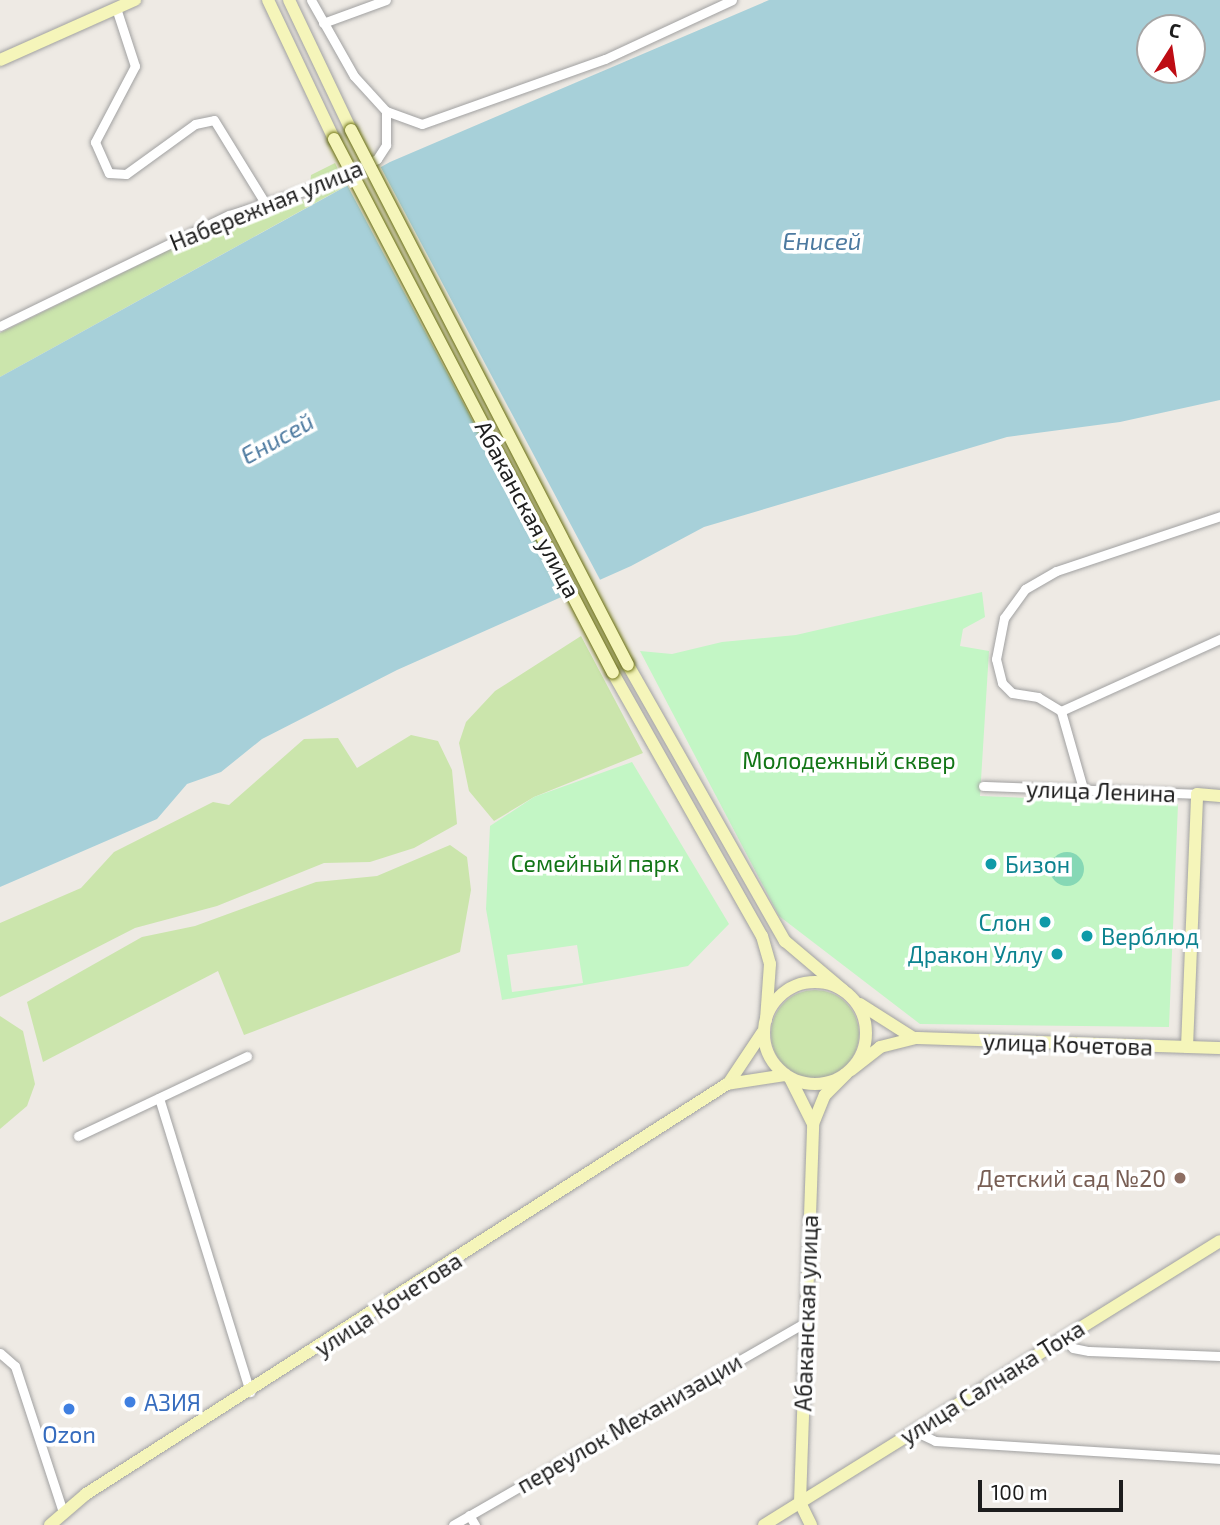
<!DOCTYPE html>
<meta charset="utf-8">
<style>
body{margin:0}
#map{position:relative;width:1220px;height:1525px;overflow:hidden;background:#eeeae4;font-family:"Exo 2",sans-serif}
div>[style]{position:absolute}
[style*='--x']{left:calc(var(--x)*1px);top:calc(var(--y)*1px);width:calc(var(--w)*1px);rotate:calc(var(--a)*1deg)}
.grass>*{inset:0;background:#cbe5ac}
.round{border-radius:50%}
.park>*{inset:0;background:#c3f6c5}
.pitch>*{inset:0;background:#86d8b5}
.water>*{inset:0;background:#a7d0d9}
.pier>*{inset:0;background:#eeeae4;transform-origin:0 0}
.roads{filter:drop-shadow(0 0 2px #a1a1a1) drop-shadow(0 0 2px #a1a1a1)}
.street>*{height:9px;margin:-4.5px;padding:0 4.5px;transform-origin:4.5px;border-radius:4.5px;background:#fff}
.secondary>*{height:12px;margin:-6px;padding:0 6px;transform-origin:6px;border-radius:6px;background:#f5f5ba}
.secondary>.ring{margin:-6px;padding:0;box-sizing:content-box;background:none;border:12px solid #f5f5ba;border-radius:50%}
.bridges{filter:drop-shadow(0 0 2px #676d0b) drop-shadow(0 0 2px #676d0b)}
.secondary-bridge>*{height:12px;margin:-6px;padding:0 6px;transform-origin:6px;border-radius:6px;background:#f5f5ba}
.dots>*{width:19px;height:19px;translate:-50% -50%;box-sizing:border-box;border:4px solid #fff;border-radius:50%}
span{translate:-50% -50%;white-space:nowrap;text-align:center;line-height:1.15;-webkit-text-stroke:7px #fff;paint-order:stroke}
.street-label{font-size:23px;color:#1d1d1d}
.park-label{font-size:23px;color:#127516}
.culture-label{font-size:23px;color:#0d838f}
.left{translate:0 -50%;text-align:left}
.right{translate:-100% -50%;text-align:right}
.education-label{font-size:23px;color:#785e54}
.shop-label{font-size:23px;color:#366cbe}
.water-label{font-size:24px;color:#4d7aa0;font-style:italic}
.north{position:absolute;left:1136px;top:14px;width:70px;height:70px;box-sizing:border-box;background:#fff;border:2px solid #a5a5a5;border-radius:50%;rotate:12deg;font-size:19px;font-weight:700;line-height:28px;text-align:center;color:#1d1d1d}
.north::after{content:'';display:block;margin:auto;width:24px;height:32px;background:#be0c14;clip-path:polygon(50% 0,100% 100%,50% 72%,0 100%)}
.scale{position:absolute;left:978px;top:1480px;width:145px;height:32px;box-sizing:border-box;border:4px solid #1d1d1d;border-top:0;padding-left:9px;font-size:21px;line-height:24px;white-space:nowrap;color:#1d1d1d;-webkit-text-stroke:5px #fff;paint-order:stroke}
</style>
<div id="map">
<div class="grass">
<div style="clip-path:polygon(335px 163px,346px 186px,0 377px,0 333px,216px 227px,241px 218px,256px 222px,309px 197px,311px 175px)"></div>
<div style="clip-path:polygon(581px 636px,643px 753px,534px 797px,494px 821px,469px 791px,459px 743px,466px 722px,495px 691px)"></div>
<div style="clip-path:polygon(411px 735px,438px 741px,452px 770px,457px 824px,414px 848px,370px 862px,324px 863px,217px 906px,135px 928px,0 997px,0 923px,81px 888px,114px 852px,213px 802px,229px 805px,304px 739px,338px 738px,357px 768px)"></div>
<div style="clip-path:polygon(450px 845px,467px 857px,471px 890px,460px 952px,244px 1035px,218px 971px,43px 1062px,27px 1002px,142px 937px,195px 926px,316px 882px,377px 876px)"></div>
<div class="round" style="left:771px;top:990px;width:88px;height:88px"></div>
<div style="clip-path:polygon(0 1016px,23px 1031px,35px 1084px,27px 1106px,0 1129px)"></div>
</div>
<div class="park">
<div style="clip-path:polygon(982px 592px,985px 617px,963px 629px,960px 646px,989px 651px,980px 796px,1178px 804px,1169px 1027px,920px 1024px,779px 916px,640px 651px,672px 654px,722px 642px,796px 635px)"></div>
<div style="clip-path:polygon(evenodd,632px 762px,729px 924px,688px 966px,502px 1000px,486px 909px,490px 826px,534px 797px,632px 762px,577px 945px,583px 983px,512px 992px,507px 955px,577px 945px)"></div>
</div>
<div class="pitch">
<div class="round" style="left:1050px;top:852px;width:34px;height:34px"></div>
</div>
<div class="water">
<div style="clip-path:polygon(evenodd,769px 0,1220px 0,1220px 400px,1120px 422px,1007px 437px,704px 527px,631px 566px,397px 670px,262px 739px,221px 772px,187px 784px,157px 819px,0 887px,0 377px,390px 162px,769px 0,1150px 28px,1192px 28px,1192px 70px,1150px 70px,1150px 28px)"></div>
</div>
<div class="pier">
<div style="left:379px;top:164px;width:474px;height:38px;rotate:62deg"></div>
</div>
<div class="roads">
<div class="street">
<div style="--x:311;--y:0;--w:87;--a:60.5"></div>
<div style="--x:354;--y:76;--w:47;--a:47.6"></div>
<div style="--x:116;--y:8;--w:61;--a:71.9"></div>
<div style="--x:135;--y:66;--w:86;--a:117.8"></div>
<div style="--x:95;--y:142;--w:34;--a:66"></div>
<div style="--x:109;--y:173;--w:17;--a:3"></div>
<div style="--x:126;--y:174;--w:85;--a:-35.9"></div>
<div style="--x:195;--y:124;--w:19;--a:-12"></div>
<div style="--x:214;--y:120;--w:97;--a:58.4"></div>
<div style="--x:323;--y:23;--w:67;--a:-20.1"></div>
<div style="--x:386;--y:111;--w:38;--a:20"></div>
<div style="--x:422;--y:124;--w:194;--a:-19.6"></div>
<div style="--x:605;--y:59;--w:140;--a:-24.9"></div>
<div style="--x:0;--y:326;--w:254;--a:-25.9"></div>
<div style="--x:229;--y:215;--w:96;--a:-17.7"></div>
<div style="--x:320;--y:186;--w:63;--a:-25.3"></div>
<div style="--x:377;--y:159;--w:17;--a:-57"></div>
<div style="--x:386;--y:145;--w:34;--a:-90"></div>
<div style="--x:1061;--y:711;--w:175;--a:-24.4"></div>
<div style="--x:983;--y:786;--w:214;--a:2.1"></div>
<div style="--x:1084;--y:792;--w:84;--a:-105.9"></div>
<div style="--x:1061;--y:711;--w:27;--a:-149"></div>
<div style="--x:1038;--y:697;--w:26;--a:-171"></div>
<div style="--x:1012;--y:693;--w:14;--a:-135"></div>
<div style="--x:1002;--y:683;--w:25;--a:-104"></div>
<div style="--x:996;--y:659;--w:42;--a:-79"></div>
<div style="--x:1004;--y:618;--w:36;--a:-54"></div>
<div style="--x:1025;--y:589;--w:36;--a:-30"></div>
<div style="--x:1056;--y:571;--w:173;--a:-18.5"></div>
<div style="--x:159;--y:1098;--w:308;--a:72.8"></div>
<div style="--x:78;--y:1136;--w:187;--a:-25.3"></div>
<div style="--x:1063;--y:1338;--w:14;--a:45"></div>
<div style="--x:1073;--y:1348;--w:16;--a:11"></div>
<div style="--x:1089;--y:1351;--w:131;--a:2.2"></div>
<div style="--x:0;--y:1353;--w:20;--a:41"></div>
<div style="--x:15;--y:1366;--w:154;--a:71.8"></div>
<div style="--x:914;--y:1431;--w:23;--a:25"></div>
<div style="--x:935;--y:1441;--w:286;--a:3.6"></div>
<div style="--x:469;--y:1515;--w:12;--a:59"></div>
<div style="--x:453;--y:1525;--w:407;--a:-29.9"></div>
</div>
<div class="secondary">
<div style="--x:268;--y:0;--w:154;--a:64.6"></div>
<div style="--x:289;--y:0;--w:144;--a:64.5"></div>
<div style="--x:0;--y:60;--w:148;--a:-24"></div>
<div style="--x:628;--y:665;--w:318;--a:60.4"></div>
<div style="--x:785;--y:941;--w:76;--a:40.2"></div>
<div style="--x:613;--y:673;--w:302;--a:60.5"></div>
<div style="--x:762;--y:936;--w:29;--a:74"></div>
<div style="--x:770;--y:964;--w:56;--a:94.1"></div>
<div class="ring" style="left:764px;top:982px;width:90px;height:90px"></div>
<div style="--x:860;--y:1004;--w:62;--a:32.4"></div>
<div style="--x:1187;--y:1047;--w:253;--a:-87.7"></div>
<div style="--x:1197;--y:794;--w:23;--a:5"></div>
<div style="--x:851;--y:1070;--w:37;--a:-38"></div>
<div style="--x:880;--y:1047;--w:37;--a:-14"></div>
<div style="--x:916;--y:1038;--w:304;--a:1.9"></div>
<div style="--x:790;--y:1078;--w:51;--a:63.4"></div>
<div style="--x:730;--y:1081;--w:58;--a:-56.3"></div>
<div style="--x:50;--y:1525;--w:48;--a:-40.7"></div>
<div style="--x:86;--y:1494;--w:761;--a:-32.6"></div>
<div style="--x:727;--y:1084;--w:59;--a:-8.8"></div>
<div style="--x:764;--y:1525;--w:537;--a:-31.91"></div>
<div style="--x:811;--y:1525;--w:25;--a:-116"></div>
<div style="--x:800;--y:1502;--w:378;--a:-88"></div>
<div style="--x:813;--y:1124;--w:31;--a:-68"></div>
<div style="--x:825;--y:1095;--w:30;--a:-45"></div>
</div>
</div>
<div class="bridges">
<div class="secondary-bridge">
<div style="--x:351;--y:130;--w:602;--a:62.63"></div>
<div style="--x:334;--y:139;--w:602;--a:62.41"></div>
</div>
</div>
<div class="dots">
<div style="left:991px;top:864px;background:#0f9aa8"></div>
<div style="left:1045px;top:922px;background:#0f9aa8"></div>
<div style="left:1087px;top:936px;background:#0f9aa8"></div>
<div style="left:1057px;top:954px;background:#0f9aa8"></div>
<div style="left:1180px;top:1178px;background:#8d6e63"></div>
<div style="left:130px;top:1402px;background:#3f7fe0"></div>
<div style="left:69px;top:1409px;background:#3f7fe0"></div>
</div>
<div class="street-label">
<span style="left:266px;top:205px;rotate:-22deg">Набережная улица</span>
<span style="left:528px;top:509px;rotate:62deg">Абаканская улица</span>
<span style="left:1101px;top:791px;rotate:2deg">улица Ленина</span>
<span style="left:1068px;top:1044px;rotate:2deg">улица Кочетова</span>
<span style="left:388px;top:1304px;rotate:-33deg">улица Кочетова</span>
<span style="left:806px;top:1313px;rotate:-88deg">Абаканская улица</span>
<span style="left:992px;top:1382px;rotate:-32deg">улица Салчака Тока</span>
<span style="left:629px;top:1423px;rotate:-30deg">переулок Механизации</span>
</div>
<div class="park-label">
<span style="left:849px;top:760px">Молодежный сквер</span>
<span style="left:595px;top:863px">Семейный парк</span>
</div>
<div class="culture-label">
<span class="left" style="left:1005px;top:864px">Бизон</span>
<span class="right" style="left:1031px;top:922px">Слон</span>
<span class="left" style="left:1101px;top:936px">Верблюд</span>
<span class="right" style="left:1043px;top:954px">Дракон Уллу</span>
</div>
<div class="education-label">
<span class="right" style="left:1166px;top:1178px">Детский сад №20</span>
</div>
<div class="shop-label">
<span class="left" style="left:144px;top:1402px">АЗИЯ</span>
<span style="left:69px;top:1434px">Ozon</span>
</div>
<div class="water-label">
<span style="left:822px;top:241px">Енисей</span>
<span style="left:277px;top:438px;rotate:-29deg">Енисей</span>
</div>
<div class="north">С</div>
<div class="scale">100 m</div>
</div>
